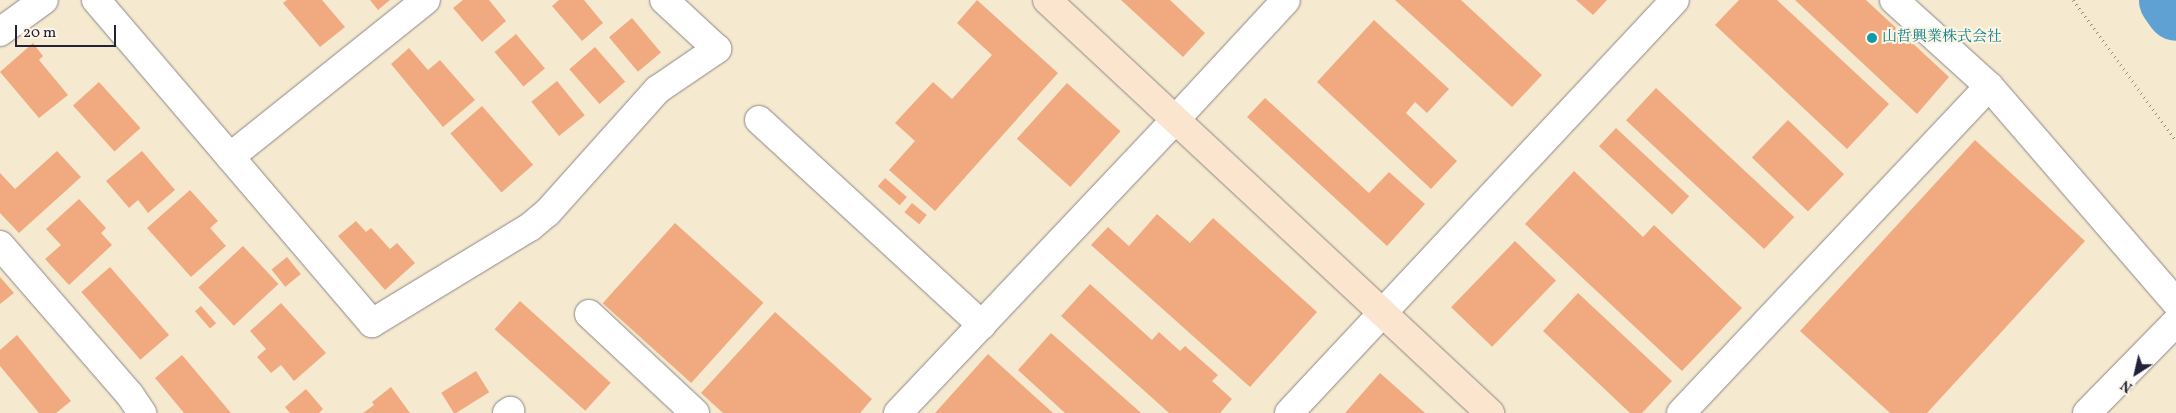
<!DOCTYPE html>
<meta charset="utf-8">
<style>
body{margin:0}
#map{position:relative;width:2176px;height:413px;overflow:hidden;background:#f5e9cf;font-family:Vollkorn,"Noto Serif JP",serif}
div>[style]{position:absolute}
[style*='--x']{left:calc(var(--x)*1px);top:calc(var(--y)*1px);width:calc(var(--w)*1px);rotate:calc(var(--a)*1deg)}
.river>*{height:61px;margin:-30.5px;padding:0 30.5px;transform-origin:30.5px;border-radius:30.5px;background:#5fa1d3}
.building>*{inset:0;background:#f1aa80;transform-origin:0 0}
.path>*{height:3px;margin-top:-1.5px;transform-origin:0;background:repeating-linear-gradient(90deg,#8c8685 0 1px,transparent 0 5px)}
.roads{filter:drop-shadow(0 0 1px #8c8685) drop-shadow(0 0 1px #8c8685)}
.street>*{height:28px;margin:-14px;padding:0 14px;transform-origin:14px;border-radius:14px;background:#fff}
.secondary>*{height:28px;margin:-14px;padding:0 14px;transform-origin:14px;border-radius:14px;background:#fce5cf}
.dots>*{width:14px;height:14px;translate:-50% -50%;box-sizing:border-box;border:2px solid #fcf5e5;border-radius:50%}
span{translate:-50% -50%;white-space:nowrap;text-align:center;line-height:1.15;-webkit-text-stroke:4px #fcf5e5;paint-order:stroke}
.culture-label{font-size:15px;color:#0d838f}
.left{translate:0 -50%;text-align:left}
.north{position:absolute;left:2111px;top:348px;width:50px;height:50px;-webkit-text-stroke:4px #fcf5e5;paint-order:stroke;rotate:215deg;font-size:14px;font-weight:700;line-height:20px;text-align:center;color:#22223b}
.north::after{content:'';display:block;margin:auto;width:18px;height:22px;background:#22223b;clip-path:polygon(50% 0,100% 100%,50% 72%,0 100%)}
.scale{position:absolute;left:15px;top:25px;width:101px;height:22px;box-sizing:border-box;border:2px solid #22223b;border-top:0;padding-left:6px;font-size:15px;line-height:18px;white-space:nowrap;color:#22223b;-webkit-text-stroke:4px #fcf5e5;paint-order:stroke}
</style>
<div id="map">
<div class="river">
<div style="--x:2169;--y:0;--w:12;--a:55"></div>
</div>
<div class="building">
<div style="clip-path:polygon(287px 0,322px 0,345px 27px,320px 47px,283px 3px)"></div>
<div style="clip-path:polygon(370px 0,390px 0,378px 10px)"></div>
<div style="clip-path:polygon(463px 0,489px 0,506px 21px,482px 42px,453px 8px)"></div>
<div style="clip-path:polygon(559px 0,584px 0,603px 23px,582px 41px,552px 6px)"></div>
<div style="clip-path:polygon(977px 0,1058px 73px,935px 211px,889px 170px,915px 141px,895px 123px,933px 82px,952px 99px,992px 55px,957px 23px)"></div>
<div style="clip-path:polygon(1121px 0,1170px 0,1205px 33px,1183px 57px)"></div>
<div style="clip-path:polygon(1395px 0,1461px 0,1542px 75px,1512px 107px)"></div>
<div style="clip-path:polygon(1576px 0,1607px 0,1593px 15px)"></div>
<div style="clip-path:polygon(1739px 0,1777px 0,1889px 104px,1847px 149px,1715px 25px)"></div>
<div style="clip-path:polygon(1795px 0,1866px 0,1949px 77px,1917px 114px)"></div>
<div style="left:632px;top:18px;width:45px;height:30px;rotate:50deg"></div>
<div style="clip-path:polygon(1374px 20px,1449px 89px,1427px 113px,1415px 102px,1406px 113px,1457px 161px,1431px 189px,1317px 82px)"></div>
<div style="left:516px;top:34px;width:45px;height:28px;rotate:50deg"></div>
<div style="clip-path:polygon(33px 43px,43px 56px,39px 60px,68px 95px,39px 118px,0 72px)"></div>
<div style="left:595px;top:47px;width:46px;height:34px;rotate:49deg"></div>
<div style="clip-path:polygon(409px 48px,428px 70px,440px 60px,475px 100px,443px 127px,391px 64px)"></div>
<div style="left:557px;top:81px;width:44px;height:33px;rotate:51deg"></div>
<div style="left:99px;top:82px;width:62px;height:35px;rotate:48deg"></div>
<div style="left:1067px;top:83px;width:72px;height:75px;rotate:42deg"></div>
<div style="left:1656px;top:88px;width:189px;height:44px;rotate:43deg"></div>
<div style="clip-path:polygon(1265px 98px,1369px 193px,1389px 172px,1425px 204px,1387px 246px,1247px 117px)"></div>
<div style="left:482px;top:106px;width:78px;height:42px;rotate:49deg"></div>
<div style="left:1788px;top:120px;width:78px;height:52px;rotate:44deg"></div>
<div style="left:1616px;top:128px;width:100px;height:25px;rotate:43deg"></div>
<div style="clip-path:polygon(1975px 140px,2085px 241px,1927px 413px,1890px 413px,1800px 331px)"></div>
<div style="clip-path:polygon(57px 151px,81px 177px,19px 233px,0 213px,0 173px,15px 189px)"></div>
<div style="clip-path:polygon(142px 151px,175px 190px,148px 213px,138px 200px,129px 208px,106px 181px)"></div>
<div style="clip-path:polygon(1574px 171px,1643px 237px,1654px 225px,1742px 308px,1682px 371px,1525px 224px)"></div>
<div style="left:885px;top:178px;width:29px;height:11px;rotate:41deg"></div>
<div style="clip-path:polygon(190px 190px,218px 221px,210px 228px,226px 246px,191px 277px,147px 228px)"></div>
<div style="clip-path:polygon(79px 199px,106px 228px,101px 233px,112px 245px,69px 285px,45px 259px,61px 245px,46px 229px)"></div>
<div style="left:912px;top:203px;width:19px;height:12px;rotate:39deg"></div>
<div style="clip-path:polygon(1157px 214px,1190px 243px,1213px 218px,1317px 312px,1250px 387px,1091px 245px,1108px 227px,1129px 246px)"></div>
<div style="clip-path:polygon(356px 221px,366px 232px,371px 228px,390px 249px,397px 243px,415px 263px,385px 290px,338px 236px)"></div>
<div style="left:675px;top:223px;width:119px;height:108px;rotate:42deg"></div>
<div style="left:1515px;top:241px;width:57px;height:92px;rotate:44deg"></div>
<div style="left:243px;top:246px;width:52px;height:61px;rotate:47deg"></div>
<div style="left:287px;top:257px;width:22px;height:20px;rotate:51deg"></div>
<div style="left:110px;top:267px;width:90px;height:38px;rotate:49deg"></div>
<div style="clip-path:polygon(0 277px,14px 293px,0 304px)"></div>
<div style="clip-path:polygon(1090px 284px,1152px 340px,1159px 332px,1180px 351px,1185px 346px,1218px 375px,1212px 381px,1232px 399px,1220px 413px,1169px 413px,1061px 316px)"></div>
<div style="clip-path:polygon(1578px 293px,1672px 381px,1642px 413px,1630px 413px,1543px 331px)"></div>
<div style="left:520px;top:301px;width:122px;height:38px;rotate:42deg"></div>
<div style="clip-path:polygon(281px 303px,326px 353px,294px 381px,281px 365px,271px 373px,257px 357px,266px 349px,250px 331px)"></div>
<div style="left:201px;top:306px;width:23px;height:8px;rotate:49deg"></div>
<div style="clip-path:polygon(775px 312px,872px 399px,860px 413px,723px 413px,701px 393px)"></div>
<div style="clip-path:polygon(1051px 333px,1141px 413px,1065px 413px,1018px 370px)"></div>
<div style="clip-path:polygon(17px 335px,71px 401px,56px 413px,39px 413px,0 366px,0 350px)"></div>
<div style="clip-path:polygon(988px 354px,1053px 413px,935px 413px)"></div>
<div style="clip-path:polygon(182px 355px,231px 413px,184px 413px,155px 378px)"></div>
<div style="left:476px;top:371px;width:25px;height:41px;rotate:58deg"></div>
<div style="clip-path:polygon(1380px 373px,1425px 413px,1345px 413px)"></div>
<div style="clip-path:polygon(391px 387px,410px 413px,363px 413px,374px 405px,372px 402px)"></div>
<div style="clip-path:polygon(306px 389px,323px 409px,319px 413px,290px 413px,285px 407px)"></div>
</div>
<div class="path">
<div style="--x:2073;--y:0;--w:174;--a:53.7"></div>
</div>
<div class="roads">
<div class="street">
<div style="--x:96;--y:0;--w:425;--a:49.5"></div>
<div style="--x:372;--y:323;--w:185;--a:-31.3"></div>
<div style="--x:530;--y:227;--w:23;--a:-40"></div>
<div style="--x:548;--y:212;--w:164;--a:-48.2"></div>
<div style="--x:657;--y:90;--w:73;--a:-34.3"></div>
<div style="--x:717;--y:49;--w:72;--a:-137.2"></div>
<div style="--x:1894;--y:0;--w:128;--a:42.2"></div>
<div style="--x:1989;--y:86;--w:286;--a:49.2"></div>
<div style="--x:0;--y:32;--w:54;--a:-36"></div>
<div style="--x:759;--y:120;--w:303;--a:42.6"></div>
<div style="--x:230;--y:157;--w:251;--a:-38.7"></div>
<div style="--x:0;--y:245;--w:198;--a:49.1"></div>
<div style="--x:130;--y:395;--w:22;--a:56"></div>
<div style="--x:589;--y:314;--w:145;--a:43"></div>
<div style="--x:507;--y:413;--w:4;--a:-34"></div>
<div style="--x:898;--y:413;--w:403;--a:-46.6"></div>
<div style="--x:1175;--y:120;--w:163;--a:-47.2"></div>
<div style="--x:1289;--y:413;--w:565;--a:-46.94"></div>
<div style="--x:1681;--y:413;--w:449;--a:-46.7"></div>
<div style="--x:2087;--y:413;--w:127;--a:-45.6"></div>
</div>
<div class="secondary">
<div style="--x:1047;--y:0;--w:606;--a:42.99"></div>
</div>
</div>
<div class="dots">
<div style="left:1872px;top:38px;background:#0f9aa8"></div>
</div>
<div class="culture-label">
<span class="left" style="left:1882px;top:38px">山哲興業株式会社</span>
</div>
<div class="north">N</div>
<div class="scale">20 m</div>
</div>
